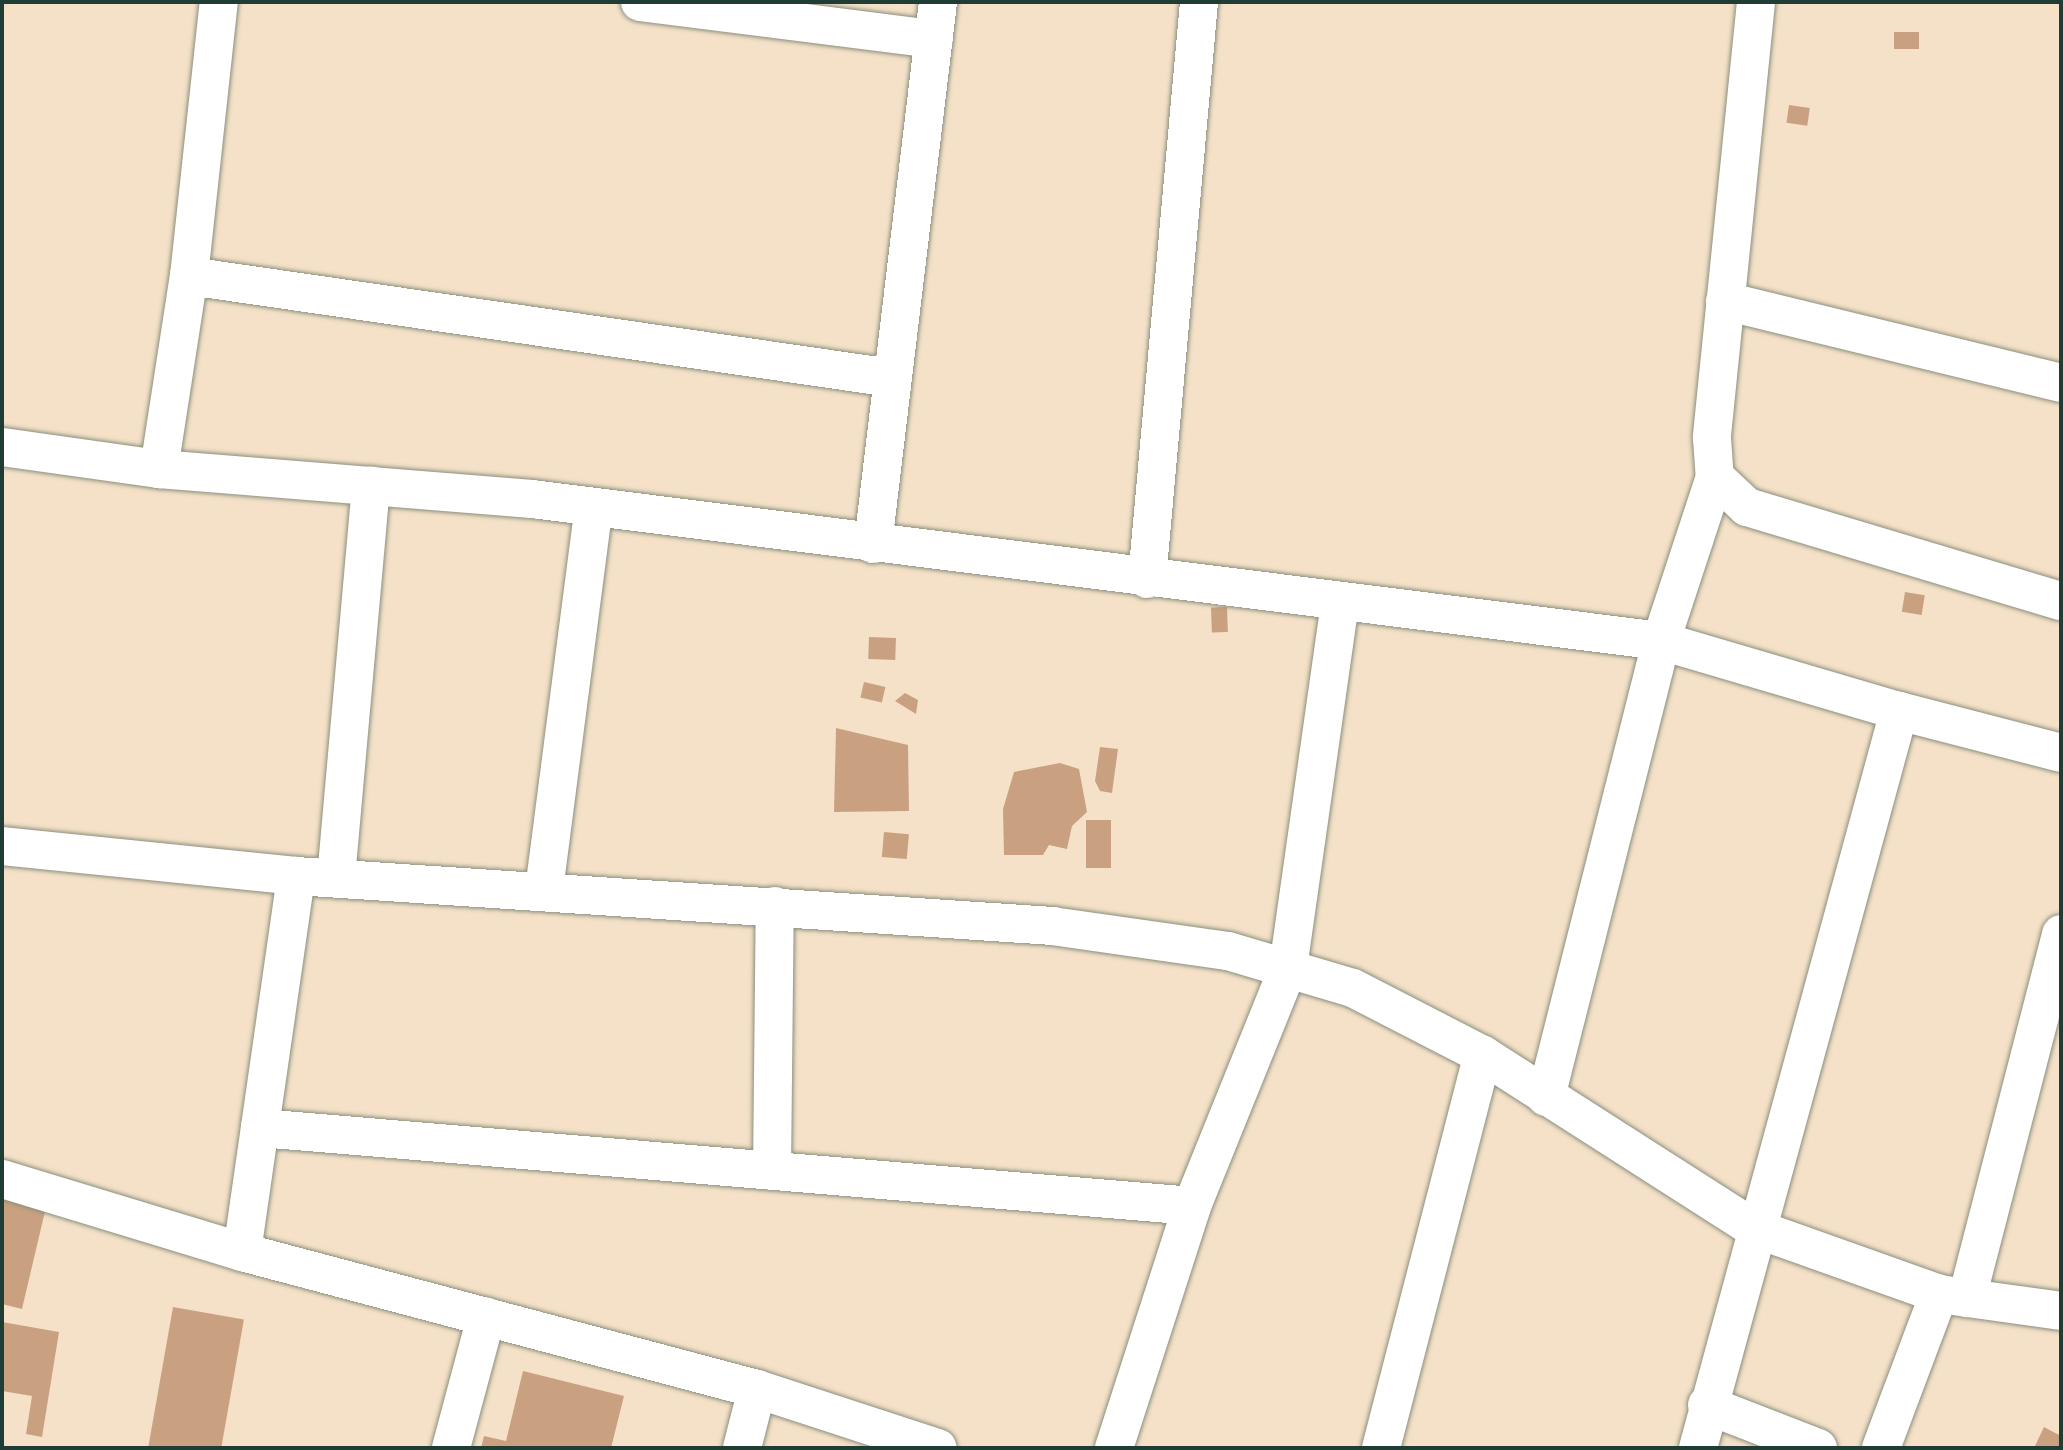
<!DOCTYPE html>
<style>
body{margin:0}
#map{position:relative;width:2063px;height:1450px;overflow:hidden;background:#f5e1c8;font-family:Itim,sans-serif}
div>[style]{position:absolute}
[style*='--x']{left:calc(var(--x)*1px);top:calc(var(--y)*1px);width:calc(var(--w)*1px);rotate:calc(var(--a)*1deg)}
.building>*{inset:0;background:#caa180;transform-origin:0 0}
.roads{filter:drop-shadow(0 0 2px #8a8f7e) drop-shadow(0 0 2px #8a8f7e)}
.street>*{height:38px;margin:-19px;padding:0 19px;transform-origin:19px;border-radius:19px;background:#fff}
span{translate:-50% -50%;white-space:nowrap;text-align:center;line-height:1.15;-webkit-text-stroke:6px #fbf7ec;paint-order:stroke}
.frame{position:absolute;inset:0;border:4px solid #1f3d34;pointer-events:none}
</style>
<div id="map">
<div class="building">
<div style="left:1894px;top:32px;width:25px;height:17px"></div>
<div style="left:1789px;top:105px;width:21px;height:18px;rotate:8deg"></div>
<div style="left:1905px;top:592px;width:20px;height:20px;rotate:9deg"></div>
<div style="left:1227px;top:607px;width:25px;height:16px;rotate:88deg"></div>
<div style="left:869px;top:637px;width:27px;height:22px;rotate:2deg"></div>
<div style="left:864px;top:682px;width:22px;height:16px;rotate:13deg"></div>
<div style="clip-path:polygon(905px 693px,918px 700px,916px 714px,895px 701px)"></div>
<div style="clip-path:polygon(836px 728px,908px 745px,909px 811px,834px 812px)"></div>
<div style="clip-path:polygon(1100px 747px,1118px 749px,1112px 793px,1100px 791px,1095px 781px)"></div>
<div style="clip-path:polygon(1060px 763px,1079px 769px,1087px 812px,1072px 826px,1067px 849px,1049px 845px,1043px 855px,1004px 855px,1003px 809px,1014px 772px)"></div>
<div style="left:1086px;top:820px;width:25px;height:48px"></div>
<div style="left:884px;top:832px;width:25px;height:25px;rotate:5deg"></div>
<div style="clip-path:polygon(2px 1196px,46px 1207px,22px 1309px,2px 1304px)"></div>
<div style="left:173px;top:1307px;width:72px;height:143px;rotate:10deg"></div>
<div style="clip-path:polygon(2px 1322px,59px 1332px,42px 1437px,26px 1434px,32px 1396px,2px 1391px)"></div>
<div style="clip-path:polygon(523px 1371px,624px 1396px,611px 1448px,481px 1448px,484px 1436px,506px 1441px)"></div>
<div style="clip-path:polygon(2044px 1427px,2061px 1436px,2061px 1448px,2034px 1448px)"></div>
</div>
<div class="roads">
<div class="street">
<div style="--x:640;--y:2;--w:296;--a:7.2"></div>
<div style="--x:1756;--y:2;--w:438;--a:95.8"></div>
<div style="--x:1712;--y:438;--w:39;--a:86"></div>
<div style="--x:1715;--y:477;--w:44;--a:43.2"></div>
<div style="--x:1747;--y:507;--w:328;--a:16.7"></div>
<div style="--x:189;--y:276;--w:710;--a:8.26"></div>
<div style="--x:1725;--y:301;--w:346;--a:13.7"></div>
<div style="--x:2;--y:447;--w:159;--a:8"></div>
<div style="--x:159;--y:469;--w:374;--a:4.6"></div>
<div style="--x:532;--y:499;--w:1138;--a:7.17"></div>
<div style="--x:1661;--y:641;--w:248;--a:16.4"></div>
<div style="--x:159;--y:469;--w:195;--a:-81.2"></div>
<div style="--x:189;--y:276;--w:276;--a:-83.8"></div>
<div style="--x:873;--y:544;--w:546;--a:-83.16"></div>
<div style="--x:1147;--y:579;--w:579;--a:-84.85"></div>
<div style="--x:2;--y:846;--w:296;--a:5.8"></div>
<div style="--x:296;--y:876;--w:758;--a:3.78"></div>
<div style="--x:1052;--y:926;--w:178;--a:8.1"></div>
<div style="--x:1228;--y:951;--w:130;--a:16.5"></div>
<div style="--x:1353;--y:988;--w:146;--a:27.3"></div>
<div style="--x:1483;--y:1055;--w:322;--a:32.6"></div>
<div style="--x:1754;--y:1228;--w:196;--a:19.6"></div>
<div style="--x:1939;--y:1294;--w:123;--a:7.9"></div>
<div style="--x:336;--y:878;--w:394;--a:-84.9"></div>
<div style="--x:544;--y:890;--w:386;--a:-82.6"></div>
<div style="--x:1546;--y:1097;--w:470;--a:-75.8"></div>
<div style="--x:1661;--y:641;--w:173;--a:-71.8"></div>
<div style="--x:260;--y:1128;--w:935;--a:4.78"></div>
<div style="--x:772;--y:1171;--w:265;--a:-89.4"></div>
<div style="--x:2;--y:1179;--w:251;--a:16.9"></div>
<div style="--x:242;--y:1252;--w:533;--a:14.9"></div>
<div style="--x:757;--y:1389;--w:190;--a:18.1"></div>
<div style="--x:242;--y:1252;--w:380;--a:-81.8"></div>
<div style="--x:1967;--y:1298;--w:376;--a:-75.5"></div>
<div style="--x:1707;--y:1405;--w:119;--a:21.2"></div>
<div style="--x:451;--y:1448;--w:136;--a:-75"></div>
<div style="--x:742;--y:1448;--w:61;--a:-75.7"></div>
<div style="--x:1114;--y:1448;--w:254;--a:-72.1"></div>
<div style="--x:1192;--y:1206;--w:257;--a:-68"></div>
<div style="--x:1288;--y:968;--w:368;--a:-81.9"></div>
<div style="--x:1381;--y:1448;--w:406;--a:-75.5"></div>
<div style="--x:1698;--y:1448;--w:764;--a:-74.74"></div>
<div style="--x:1899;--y:711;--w:167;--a:14.5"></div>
<div style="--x:1881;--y:1448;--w:165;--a:-69.4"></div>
</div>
</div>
<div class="frame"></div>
</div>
